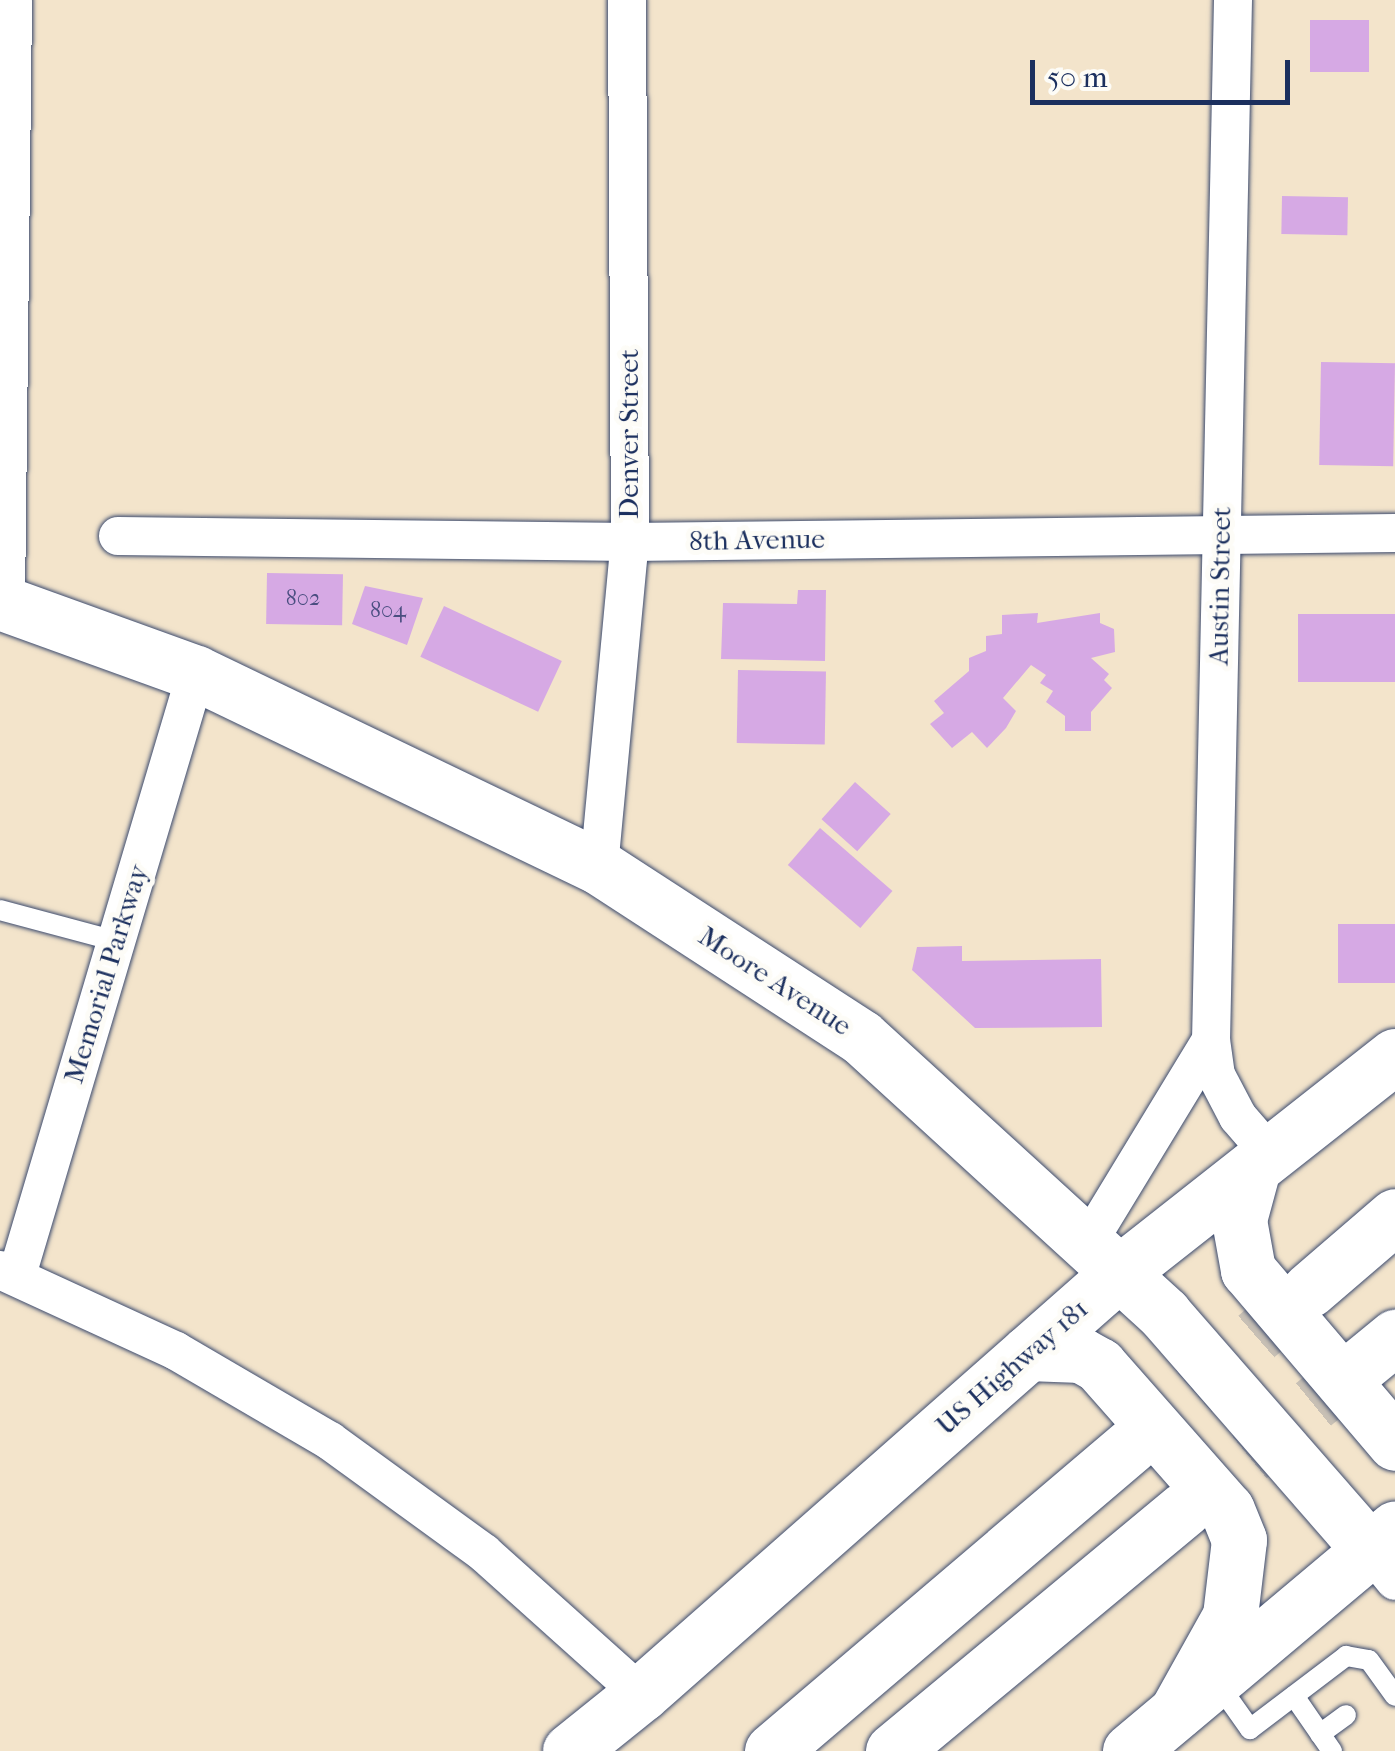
<!DOCTYPE html>
<style>
body{margin:0}
#map{position:relative;width:1395px;height:1751px;overflow:hidden;background:#f3e4cb;font-family:"IM FELL French Canon",serif}
div>[style]{position:absolute}
[style*='--x']{left:calc(var(--x)*1px);top:calc(var(--y)*1px);width:calc(var(--w)*1px);rotate:calc(var(--a)*1deg)}
.building>*{inset:0;background:#d6a9e4;transform-origin:0 0}
.motorway-tunnel>*{height:55px;margin-top:-27.5px;transform-origin:0;background:repeating-linear-gradient(90deg,#c8c0b5 0 55px,transparent 0 83px)}
.roads{filter:drop-shadow(0 0 2px #3b4a6e) drop-shadow(0 0 2px #3b4a6e)}
.service>*{height:20px;margin:-10px;padding:0 10px;transform-origin:10px;border-radius:10px;background:#fff}
.minor>*{height:38px;margin:-19px;padding:0 19px;transform-origin:19px;border-radius:19px;background:#fff}
.tertiary>*{height:48px;margin:-24px;padding:0 24px;transform-origin:24px;border-radius:24px;background:#fff}
.secondary>*{height:55px;margin:-27.5px;padding:0 27.5px;transform-origin:27.5px;border-radius:27.5px;background:#fff}
.motorway>*{height:55px;margin:-27.5px;padding:0 27.5px;transform-origin:27.5px;border-radius:27.5px;background:#fff}
span{translate:-50% -50%;white-space:nowrap;text-align:center;line-height:1.15;-webkit-text-stroke:10px #fdfcf7;paint-order:stroke}
.number-label{font-size:22px;color:#4a4e80}
.number-label span{-webkit-text-stroke-width:0}
.street-label{font-size:28px;color:#1b2f5e}
.scale{position:absolute;left:1030px;top:60px;width:260px;height:45px;box-sizing:border-box;border:5px solid #1b2f5e;border-top:0;padding-left:12px;font-size:30px;line-height:35px;white-space:nowrap;color:#1b2f5e;-webkit-text-stroke:8px #fdfcf7;paint-order:stroke}
</style>
<div id="map">
<div class="building">
<div style="left:1310px;top:20px;width:59px;height:52px"></div>
<div style="left:1282px;top:196px;width:66px;height:38px;rotate:1deg"></div>
<div style="left:1321px;top:362px;width:74px;height:103px;rotate:1deg"></div>
<div style="left:267px;top:573px;width:76px;height:51px;rotate:1deg"></div>
<div style="clip-path:polygon(365px 586px,423px 598px,407px 645px,352px 624px)"></div>
<div style="clip-path:polygon(798px 590px,826px 590px,825px 661px,721px 659px,723px 603px,797px 604px)"></div>
<div style="left:444px;top:606px;width:130px;height:56px;rotate:25deg"></div>
<div style="clip-path:polygon(1038px 613px,1037px 623px,1100px 613px,1100px 623px,1114px 629px,1115px 652px,1091px 658px,1109px 674px,1104px 680px,1112px 688px,1091px 712px,1091px 731px,1065px 731px,1065px 716px,1046px 702px,1053px 691px,1040px 683px,1046px 675px,1031px 665px,1003px 698px,1016px 711px,1006px 728px,987px 748px,972px 732px,952px 748px,930px 724px,944px 713px,934px 701px,969px 671px,969px 658px,986px 651px,986px 636px,1002px 634px,1002px 615px)"></div>
<div style="left:1298px;top:614px;width:97px;height:68px"></div>
<div style="left:738px;top:670px;width:88px;height:73px;rotate:1deg"></div>
<div style="left:855px;top:782px;width:48px;height:50px;rotate:42deg"></div>
<div style="left:820px;top:828px;width:96px;height:49px;rotate:41deg"></div>
<div style="left:1338px;top:924px;width:57px;height:59px"></div>
<div style="clip-path:polygon(962px 946px,962px 961px,1101px 959px,1102px 1027px,975px 1028px,912px 970px,917px 947px)"></div>
</div>
<div class="motorway-tunnel">
<div style="--x:1131;--y:1445;--w:236;--a:-41"></div>
<div style="--x:1185;--y:1509;--w:229;--a:-39.3"></div>
</div>
<div class="roads">
<div class="service">
<div style="--x:0;--y:910;--w:120;--a:15"></div>
<div style="--x:1216;--y:1681;--w:59;--a:54.7"></div>
<div style="--x:1250;--y:1729;--w:121;--a:-37.2"></div>
<div style="--x:1346;--y:1656;--w:23;--a:10"></div>
<div style="--x:1369;--y:1660;--w:44;--a:54.2"></div>
<div style="--x:1294;--y:1696;--w:67;--a:55.4"></div>
<div style="--x:1320;--y:1734;--w:32;--a:-36"></div>
</div>
<div class="minor">
<div style="--x:1233;--y:0;--w:1040;--a:91.21"></div>
<div style="--x:1211;--y:1040;--w:35;--a:82"></div>
<div style="--x:1216;--y:1075;--w:47;--a:62.4"></div>
<div style="--x:1238;--y:1117;--w:49;--a:49.1"></div>
<div style="--x:118;--y:536;--w:512;--a:0.67"></div>
<div style="--x:630;--y:542;--w:765;--a:-0.67"></div>
<div style="--x:599;--y:867;--w:326;--a:-84.6"></div>
<div style="--x:630;--y:542;--w:542;--a:-90.32"></div>
<div style="--x:1087;--y:1244;--w:239;--a:-58.7"></div>
<div style="--x:0;--y:1270;--w:194;--a:24.7"></div>
<div style="--x:176;--y:1351;--w:178;--a:30.3"></div>
<div style="--x:330;--y:1441;--w:190;--a:36"></div>
<div style="--x:484;--y:1553;--w:211;--a:41.9"></div>
<div style="--x:17;--y:1275;--w:628;--a:-73.44"></div>
<div style="--x:1369;--y:1549;--w:41;--a:50.9"></div>
</div>
<div class="tertiary">
<div style="--x:1;--y:602;--w:602;--a:-89.33"></div>
</div>
<div class="secondary">
<div style="--x:0;--y:602;--w:208;--a:19.9"></div>
<div style="--x:196;--y:673;--w:447;--a:25.7"></div>
<div style="--x:599;--y:867;--w:312;--a:33"></div>
<div style="--x:861;--y:1037;--w:411;--a:42.4"></div>
<div style="--x:1164;--y:1314;--w:312;--a:48.9"></div>
<div style="--x:1253;--y:1168;--w:54;--a:105.1"></div>
<div style="--x:1239;--y:1220;--w:51;--a:79.8"></div>
<div style="--x:1248;--y:1270;--w:227;--a:49.6"></div>
<div style="--x:1028;--y:1353;--w:53;--a:2.2"></div>
<div style="--x:1081;--y:1355;--w:21;--a:29"></div>
<div style="--x:1099;--y:1365;--w:193;--a:48.6"></div>
<div style="--x:1227;--y:1510;--w:32;--a:68"></div>
<div style="--x:1239;--y:1540;--w:77;--a:96.8"></div>
<div style="--x:1230;--y:1616;--w:109;--a:119.2"></div>
<div style="--x:641;--y:1694;--w:637;--a:-41.37"></div>
<div style="--x:1119;--y:1273;--w:351;--a:-38.2"></div>
<div style="--x:1130;--y:1751;--w:346;--a:-40"></div>
</div>
<div class="motorway">
<div style="--x:1309;--y:1290;--w:113;--a:-40.7"></div>
<div style="--x:1362;--y:1364;--w:43;--a:-39.3"></div>
<div style="--x:570;--y:1751;--w:91;--a:-38.8"></div>
<div style="--x:772;--y:1751;--w:472;--a:-40.4"></div>
<div style="--x:893;--y:1751;--w:379;--a:-39.7"></div>
</div>
</div>
<div class="number-label">
<span style="left:303px;top:599px">802</span>
<span style="left:388px;top:611px">804</span>
</div>
<div class="street-label">
<span style="left:629px;top:434px;rotate:-90deg">Denver Street</span>
<span style="left:757px;top:540px;rotate:-1deg">8th Avenue</span>
<span style="left:1220px;top:586px;rotate:-89deg">Austin Street</span>
<span style="left:106px;top:974px;rotate:-73deg">Memorial Parkway</span>
<span style="left:775px;top:981px;rotate:33deg">Moore Avenue</span>
<span style="left:1012px;top:1367px;rotate:-41deg">US Highway 181</span>
</div>
<div class="scale">50 m</div>
</div>
